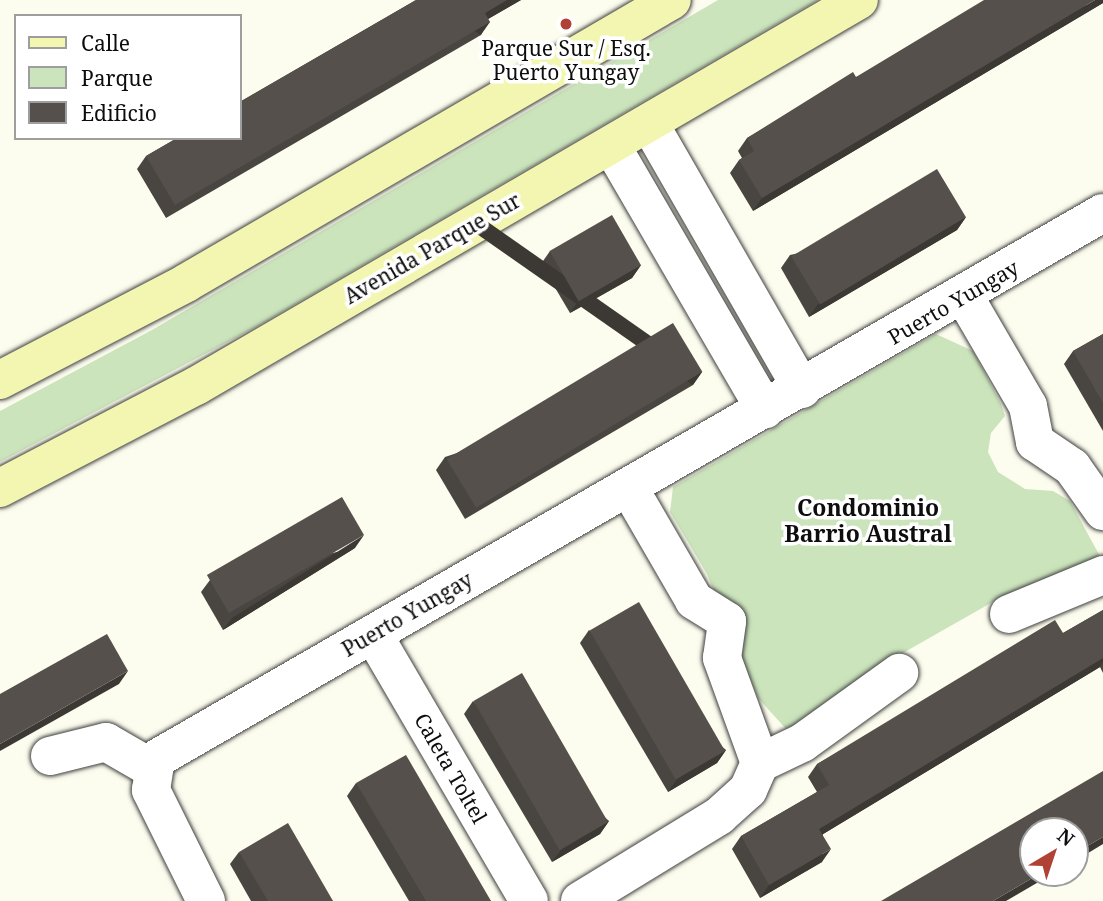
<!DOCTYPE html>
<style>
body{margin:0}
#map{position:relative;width:1103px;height:901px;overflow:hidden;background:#fdfdef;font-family:"Noto Serif",serif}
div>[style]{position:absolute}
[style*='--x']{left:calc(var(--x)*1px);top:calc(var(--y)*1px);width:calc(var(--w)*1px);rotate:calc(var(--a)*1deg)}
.green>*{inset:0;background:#cbe4bc}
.roads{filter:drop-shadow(0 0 2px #404040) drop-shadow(0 0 2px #404040)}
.street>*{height:38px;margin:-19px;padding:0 19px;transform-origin:19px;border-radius:19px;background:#fff}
.secondary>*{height:38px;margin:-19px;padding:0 19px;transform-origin:19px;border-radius:19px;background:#f3f6b1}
.wall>*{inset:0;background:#494540}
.shaded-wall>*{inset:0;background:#3c3834;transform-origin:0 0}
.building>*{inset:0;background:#55504b;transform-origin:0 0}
.dots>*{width:19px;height:19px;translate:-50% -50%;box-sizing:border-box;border:4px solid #fff;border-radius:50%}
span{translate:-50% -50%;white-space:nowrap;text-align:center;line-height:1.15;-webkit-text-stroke:7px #fff;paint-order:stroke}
.poi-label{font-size:21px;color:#0d0d0d}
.street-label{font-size:21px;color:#0d0d0d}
.neighbourhood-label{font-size:23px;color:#0d0d0d;font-weight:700}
.legend{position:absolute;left:14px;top:14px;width:228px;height:126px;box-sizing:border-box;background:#fff;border:2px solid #9e9e9e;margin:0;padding:9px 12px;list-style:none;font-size:21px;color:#0d0d0d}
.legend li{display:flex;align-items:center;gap:14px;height:35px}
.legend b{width:35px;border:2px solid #9e9e9e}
.north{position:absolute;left:1019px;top:817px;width:70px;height:70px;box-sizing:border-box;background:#fff;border:2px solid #9e9e9e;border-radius:50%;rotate:39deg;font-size:19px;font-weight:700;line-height:28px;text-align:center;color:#0d0d0d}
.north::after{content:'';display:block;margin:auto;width:24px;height:32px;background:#af4234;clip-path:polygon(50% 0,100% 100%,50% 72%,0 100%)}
</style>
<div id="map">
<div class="green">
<div style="clip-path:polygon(718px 0,818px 0,258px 326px,0 462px,0 411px,152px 330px)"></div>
<div style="clip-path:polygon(936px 334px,973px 351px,1001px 404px,1005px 416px,991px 433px,988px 452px,998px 472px,1025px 489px,1053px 491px,1070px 501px,1102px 560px,998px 599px,873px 670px,788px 731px,758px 698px,707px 574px,670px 512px,673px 487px)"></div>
</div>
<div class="roads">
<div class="street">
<div style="--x:649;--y:123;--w:307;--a:60.1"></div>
<div style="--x:611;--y:145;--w:306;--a:59.8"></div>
<div style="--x:964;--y:296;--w:127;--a:59.8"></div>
<div style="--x:1028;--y:406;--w:37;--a:79"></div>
<div style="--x:1035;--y:442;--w:45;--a:34"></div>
<div style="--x:1072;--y:467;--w:54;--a:54.8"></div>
<div style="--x:1009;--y:614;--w:102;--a:-22.5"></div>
<div style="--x:373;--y:634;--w:309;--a:59.7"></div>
<div style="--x:50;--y:756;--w:58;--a:-14"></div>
<div style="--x:106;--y:742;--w:52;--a:30"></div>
<div style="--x:760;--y:763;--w:47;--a:-25.5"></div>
<div style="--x:802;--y:743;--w:120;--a:-35.8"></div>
<div style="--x:206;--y:901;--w:124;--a:-116.4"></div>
<div style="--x:151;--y:790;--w:31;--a:-81"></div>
<div style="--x:156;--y:759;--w:1093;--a:-29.97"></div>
<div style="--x:580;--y:901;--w:163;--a:-31.4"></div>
<div style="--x:719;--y:816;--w:39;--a:-42"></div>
<div style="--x:748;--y:790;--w:30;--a:-66"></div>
<div style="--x:760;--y:763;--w:112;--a:-109.9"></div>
<div style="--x:722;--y:658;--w:37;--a:-82"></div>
<div style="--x:727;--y:621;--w:39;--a:-148"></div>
<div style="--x:694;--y:600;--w:129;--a:-120.1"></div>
</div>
<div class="secondary">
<div style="--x:0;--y:380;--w:210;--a:-27.5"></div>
<div style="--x:186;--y:283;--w:562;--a:-30.21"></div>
<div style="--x:0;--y:488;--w:221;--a:-27.5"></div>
<div style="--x:196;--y:386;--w:767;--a:-30.21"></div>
</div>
</div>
<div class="wall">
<div style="clip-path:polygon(416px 0,521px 0,488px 19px,481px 35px,166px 218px,137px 169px,146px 156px)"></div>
<div style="clip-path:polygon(1103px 0,1103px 3px,753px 211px,730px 173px,739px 160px,742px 158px,738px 151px,747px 138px,856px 77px)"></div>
<div style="clip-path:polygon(966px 217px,957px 230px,809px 317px,781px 268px,790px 255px)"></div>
<div style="clip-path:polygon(550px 251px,641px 265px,632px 278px,570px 313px,541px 264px)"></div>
<div style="clip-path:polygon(1103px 334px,1103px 431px,1064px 364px,1073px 351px)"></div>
<div style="clip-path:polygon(702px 372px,693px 385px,465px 519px,436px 470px,445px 457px)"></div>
<div style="clip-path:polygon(355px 548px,223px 630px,201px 592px,210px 580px)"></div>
<div style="clip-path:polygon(1103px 610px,1103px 673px,1100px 667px,823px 834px,822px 862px,760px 898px,732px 849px,741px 836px,817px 792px,808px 777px,817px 764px,1063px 633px)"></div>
<div style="clip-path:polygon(589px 630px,726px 750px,717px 763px,668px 792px,580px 643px)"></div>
<div style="clip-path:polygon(473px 701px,609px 821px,600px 834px,552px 862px,464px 714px)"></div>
<div style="clip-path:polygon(356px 783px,491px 901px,409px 901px,347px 796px)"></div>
<div style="clip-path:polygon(239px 852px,333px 901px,251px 901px,230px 864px)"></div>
</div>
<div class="shaded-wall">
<div style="clip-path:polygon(507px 0,521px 0,476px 26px,485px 13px)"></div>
<div style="clip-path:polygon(1095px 0,1103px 0,1103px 3px,753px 211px,762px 198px)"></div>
<div style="left:490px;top:22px;width:16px;height:364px;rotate:125deg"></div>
<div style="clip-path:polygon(966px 217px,957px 230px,809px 317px,818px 304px)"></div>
<div style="clip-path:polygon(641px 265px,632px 278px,570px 313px,579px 300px)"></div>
<div style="left:702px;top:372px;width:16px;height:264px;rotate:125deg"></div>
<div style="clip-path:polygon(364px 535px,355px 548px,223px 630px,232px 618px)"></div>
<div style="clip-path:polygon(1103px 658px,1103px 662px,1100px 667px,810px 842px,819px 829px)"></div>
<div style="clip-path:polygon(128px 671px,119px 684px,0 751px,0 744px)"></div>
<div style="clip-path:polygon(726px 750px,717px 763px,668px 792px,677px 779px)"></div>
<div style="clip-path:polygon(609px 821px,600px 834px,552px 862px,561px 850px)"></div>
<div style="clip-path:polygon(1103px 837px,1103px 844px,1075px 861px,1075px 853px)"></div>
<div style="clip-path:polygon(831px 849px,822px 862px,760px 898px,769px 885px)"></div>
<div style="clip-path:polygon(1041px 873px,1054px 873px,1006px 901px,993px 901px)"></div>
</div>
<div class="building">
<div style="clip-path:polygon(416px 0,507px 0,485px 13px,490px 22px,175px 205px,146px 156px,177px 138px,240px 138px,240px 102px)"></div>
<div style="clip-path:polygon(984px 0,1095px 0,762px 198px,739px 160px,754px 151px,747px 138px,853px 72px,856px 77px)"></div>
<div style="left:937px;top:169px;width:56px;height:170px;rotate:59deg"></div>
<div style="left:612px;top:215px;width:58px;height:72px;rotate:60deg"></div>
<div style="left:673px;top:323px;width:57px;height:264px;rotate:59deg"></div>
<div style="clip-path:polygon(1103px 334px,1103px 403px,1073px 351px)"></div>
<div style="left:342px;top:497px;width:44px;height:156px;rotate:60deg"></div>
<div style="left:639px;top:602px;width:172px;height:57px;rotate:60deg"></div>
<div style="clip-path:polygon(1103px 610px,1103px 658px,819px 829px,831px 849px,769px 885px,741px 836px,829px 785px,817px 764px,1055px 620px,1063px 633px)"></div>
<div style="clip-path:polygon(107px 634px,128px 671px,0 744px,0 694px)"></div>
<div style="left:522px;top:673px;width:172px;height:56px;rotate:60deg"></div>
<div style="clip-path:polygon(406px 755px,491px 901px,426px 901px,356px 783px)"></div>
<div style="clip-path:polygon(1103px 771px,1103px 837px,1075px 853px,1075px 831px,1033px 831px,1033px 873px,1041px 873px,993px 901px,881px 901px)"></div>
<div style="clip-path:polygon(288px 823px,333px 901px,268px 901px,239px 852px)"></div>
</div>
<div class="dots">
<div style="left:566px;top:24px;background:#af4234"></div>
</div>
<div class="poi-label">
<span style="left:566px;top:60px">Parque Sur / Esq.<br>Puerto Yungay</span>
</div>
<div class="street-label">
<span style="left:432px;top:248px;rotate:-30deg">Avenida Parque Sur</span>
<span style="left:953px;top:302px;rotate:-30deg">Puerto Yungay</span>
<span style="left:407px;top:614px;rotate:-30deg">Puerto Yungay</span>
<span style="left:451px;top:768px;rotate:60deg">Caleta Toltel</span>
</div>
<div class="neighbourhood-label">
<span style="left:868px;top:520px">Condominio<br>Barrio Austral</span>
</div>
<ul class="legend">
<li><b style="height:9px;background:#f3f6b1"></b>Calle</li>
<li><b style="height:19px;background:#cbe4bc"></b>Parque</li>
<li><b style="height:19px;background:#55504b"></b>Edificio</li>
</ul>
<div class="north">N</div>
</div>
